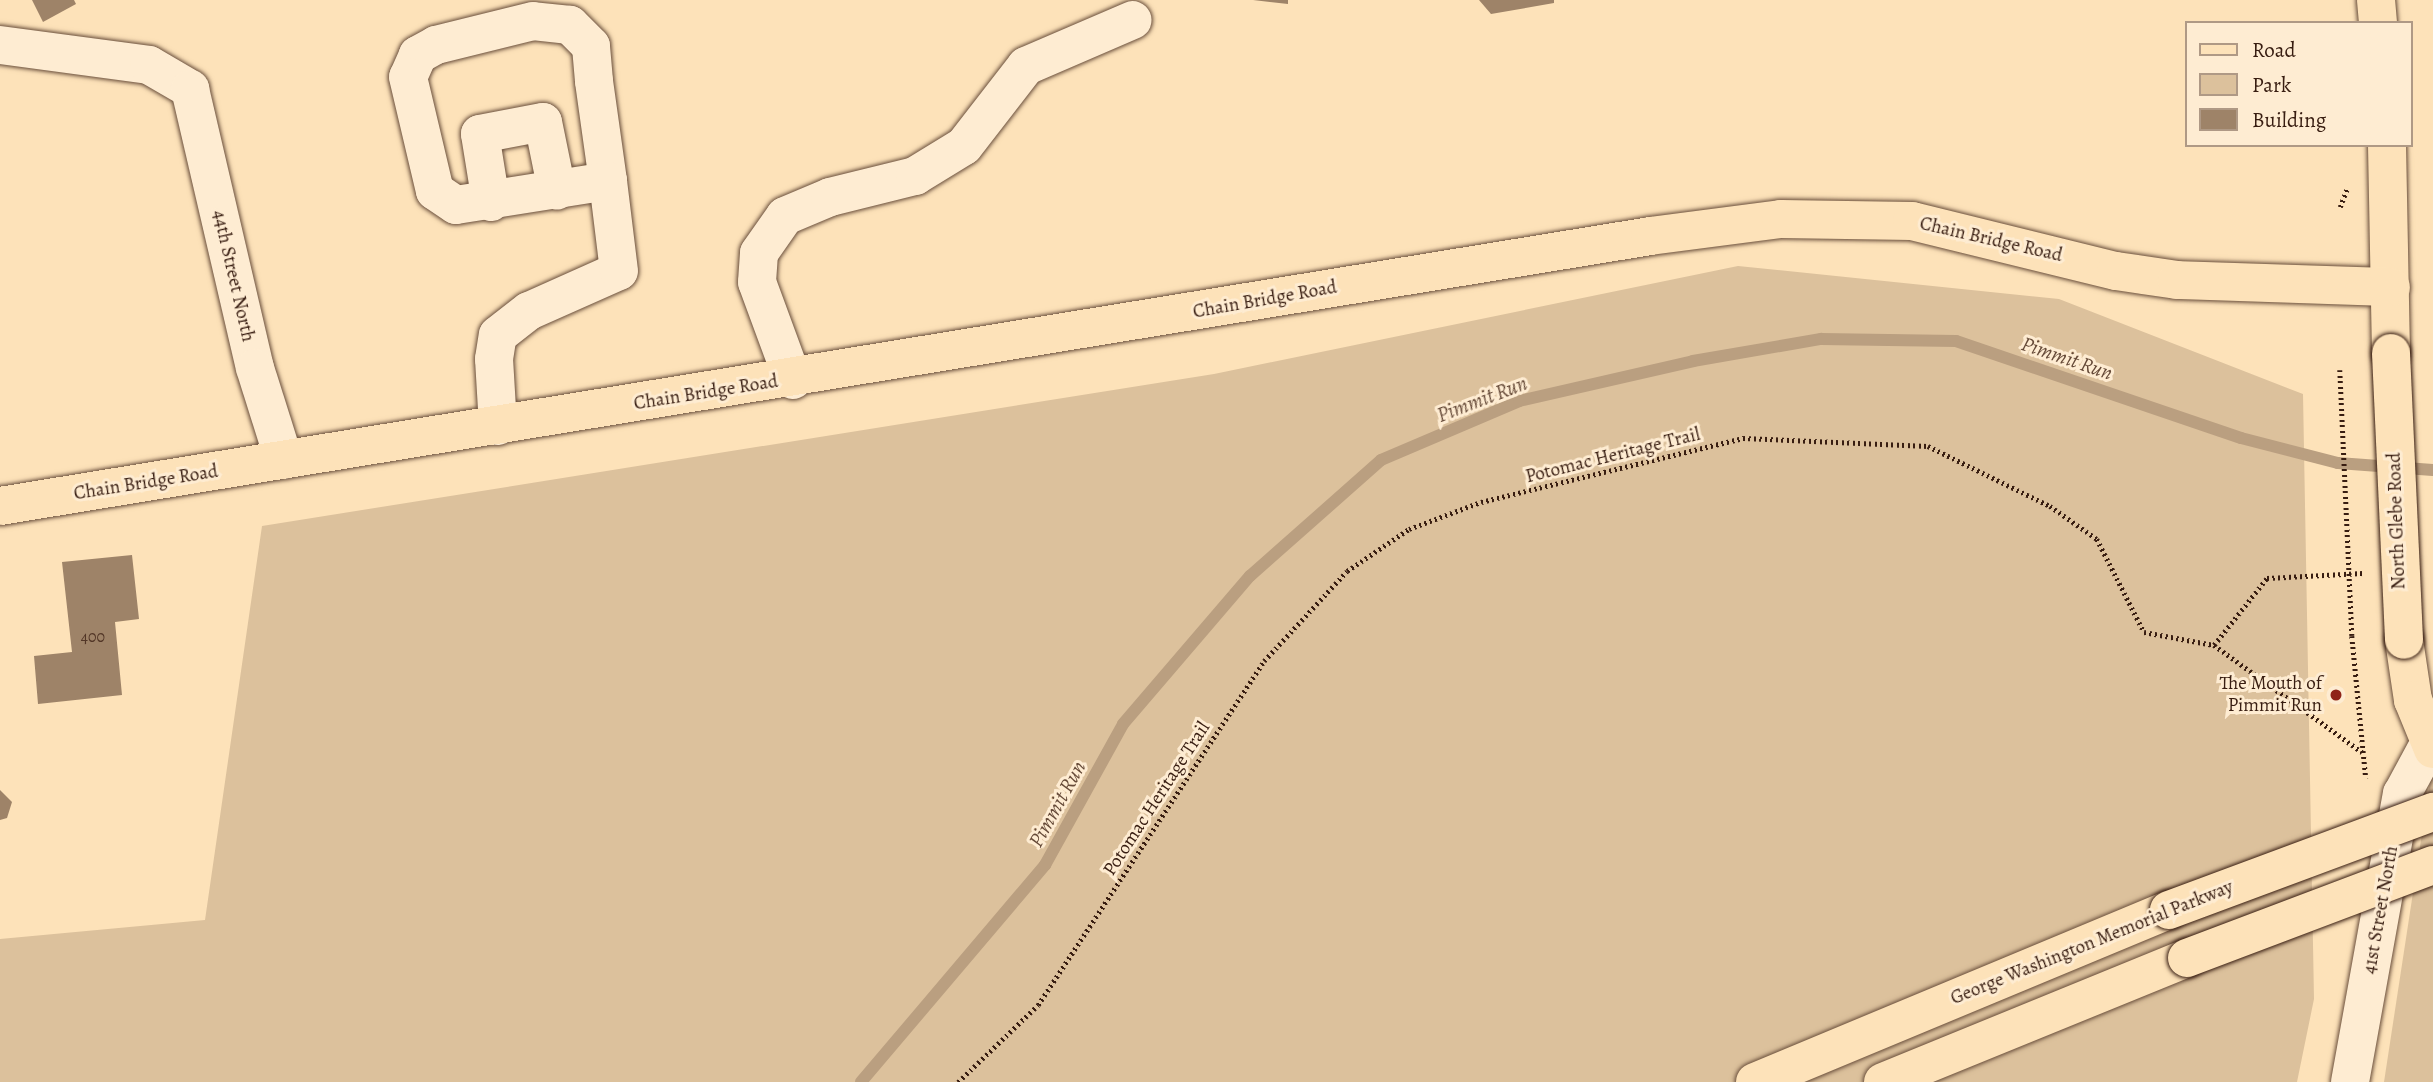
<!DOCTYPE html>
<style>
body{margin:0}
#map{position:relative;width:2433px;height:1082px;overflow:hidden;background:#fde2b9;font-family:Alegreya,serif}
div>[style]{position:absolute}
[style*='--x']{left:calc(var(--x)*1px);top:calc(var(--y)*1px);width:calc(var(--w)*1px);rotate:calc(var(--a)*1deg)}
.green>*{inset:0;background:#dcc19c}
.stream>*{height:12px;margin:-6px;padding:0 6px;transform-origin:6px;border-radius:6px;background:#ba9f80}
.building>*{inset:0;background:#9e8368}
.path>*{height:4.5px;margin-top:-2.25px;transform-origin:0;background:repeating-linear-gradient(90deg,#381d11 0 2px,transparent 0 5.5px)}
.roads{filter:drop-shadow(0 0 2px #694e3b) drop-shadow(0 0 2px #694e3b)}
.minor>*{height:38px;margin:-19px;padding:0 19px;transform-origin:19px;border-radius:19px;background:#feecd2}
.major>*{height:38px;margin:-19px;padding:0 19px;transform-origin:19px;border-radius:19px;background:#fde2b9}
.highway>*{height:38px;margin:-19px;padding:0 19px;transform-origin:19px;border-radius:19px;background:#fde2b9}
.path-bridge>*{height:4.5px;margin-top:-2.25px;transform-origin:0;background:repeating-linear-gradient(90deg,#381d11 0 2px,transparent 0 5.5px)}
.bridges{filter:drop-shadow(0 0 2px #381d11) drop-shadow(0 0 2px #381d11)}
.major-bridge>*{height:38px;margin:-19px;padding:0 19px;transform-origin:19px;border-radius:19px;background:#fde2b9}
.highway-bridge>*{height:38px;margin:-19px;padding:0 19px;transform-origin:19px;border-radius:19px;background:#fde2b9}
.dots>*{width:19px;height:19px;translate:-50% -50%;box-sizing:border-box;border:4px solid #feecd2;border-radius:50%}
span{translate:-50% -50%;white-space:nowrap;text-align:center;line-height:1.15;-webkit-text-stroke:6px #feecd2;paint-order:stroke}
.number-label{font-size:16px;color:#523627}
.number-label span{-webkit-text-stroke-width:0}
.street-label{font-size:19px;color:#381d11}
.poi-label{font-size:19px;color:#381d11}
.right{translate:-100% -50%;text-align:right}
.water-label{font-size:21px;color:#664a38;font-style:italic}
.legend{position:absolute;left:2185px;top:21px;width:228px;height:126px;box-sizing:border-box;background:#feecd2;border:2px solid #af9985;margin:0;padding:9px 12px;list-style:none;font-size:21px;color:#381d11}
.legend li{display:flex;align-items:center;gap:14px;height:35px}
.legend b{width:35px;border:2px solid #af9985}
</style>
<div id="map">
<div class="green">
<div style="clip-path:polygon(1738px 266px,2059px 299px,2303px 394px,2314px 999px,2297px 1082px,0 1082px,0 939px,205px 920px,262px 526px,1214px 374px)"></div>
<div style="clip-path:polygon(2433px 762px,2433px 1082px,2384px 1082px)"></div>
</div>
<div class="stream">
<div style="--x:861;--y:1082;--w:285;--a:-49.7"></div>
<div style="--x:1045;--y:865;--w:161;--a:-61"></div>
<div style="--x:1123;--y:724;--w:195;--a:-49.4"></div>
<div style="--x:1250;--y:576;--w:175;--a:-41.5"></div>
<div style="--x:1381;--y:460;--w:150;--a:-23.1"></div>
<div style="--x:1519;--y:401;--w:179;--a:-12.9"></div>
<div style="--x:1693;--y:361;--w:130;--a:-9.8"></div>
<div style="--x:1821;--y:339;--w:135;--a:0.8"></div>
<div style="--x:1956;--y:341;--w:301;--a:18.8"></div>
<div style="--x:2241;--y:438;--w:100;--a:14.5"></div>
<div style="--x:2338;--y:463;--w:95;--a:4.2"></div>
</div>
<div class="building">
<div style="clip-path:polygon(32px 0,74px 0,76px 4px,43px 22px)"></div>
<div style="clip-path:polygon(1253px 0,1288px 0,1288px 4px)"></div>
<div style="clip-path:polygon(1479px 0,1554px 0,1554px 3px,1491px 14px)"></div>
<div style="clip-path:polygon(132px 555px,139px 619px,115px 622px,122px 695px,38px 704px,34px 656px,72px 652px,62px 562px)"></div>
<div style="clip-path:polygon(0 790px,12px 802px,7px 818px,0 820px)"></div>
</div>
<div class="path">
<div style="--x:2340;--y:207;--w:19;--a:-69"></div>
<div style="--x:2352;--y:636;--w:143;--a:84.4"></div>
<div style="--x:2214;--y:645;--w:183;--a:35.9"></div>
<div style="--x:958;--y:1082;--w:111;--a:-43.9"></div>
<div style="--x:1038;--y:1005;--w:412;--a:-56.7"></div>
<div style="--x:1264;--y:661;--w:122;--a:-47.3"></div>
<div style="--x:1347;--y:571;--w:75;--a:-34.1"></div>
<div style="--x:1409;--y:529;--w:77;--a:-20.6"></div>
<div style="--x:1481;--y:502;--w:270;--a:-13.7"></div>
<div style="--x:1743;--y:438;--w:185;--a:2.5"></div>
<div style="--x:1928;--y:446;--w:136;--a:26.2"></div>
<div style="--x:2050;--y:506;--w:57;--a:35.1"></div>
<div style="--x:2097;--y:539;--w:104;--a:63.2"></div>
<div style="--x:2144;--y:632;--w:71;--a:10.5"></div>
<div style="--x:2214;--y:645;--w:85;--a:-51.7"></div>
<div style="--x:2267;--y:578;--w:96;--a:-3"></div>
</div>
<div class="roads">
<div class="minor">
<div style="--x:0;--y:45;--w:150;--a:7.6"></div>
<div style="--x:149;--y:65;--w:48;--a:30.3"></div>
<div style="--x:190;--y:89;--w:286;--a:76.9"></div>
<div style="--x:255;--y:368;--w:96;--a:72.5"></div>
<div style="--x:491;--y:202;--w:69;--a:-99.2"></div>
<div style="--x:480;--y:134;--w:64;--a:-10.8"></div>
<div style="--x:543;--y:122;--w:70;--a:78.5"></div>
<div style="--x:793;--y:380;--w:104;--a:-110.2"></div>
<div style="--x:757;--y:282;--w:29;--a:-86"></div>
<div style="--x:759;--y:253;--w:45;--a:-54.9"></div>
<div style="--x:785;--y:216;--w:49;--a:-22.9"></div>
<div style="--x:830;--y:197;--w:88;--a:-13.9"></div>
<div style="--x:915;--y:176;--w:57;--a:-31.5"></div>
<div style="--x:964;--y:146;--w:101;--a:-52.2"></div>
<div style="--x:1026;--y:66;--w:116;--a:-23.3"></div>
<div style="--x:498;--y:426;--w:67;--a:-93.4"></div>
<div style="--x:494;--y:359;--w:24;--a:-81"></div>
<div style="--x:498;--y:335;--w:39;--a:-38"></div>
<div style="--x:529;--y:311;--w:98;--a:-24"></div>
<div style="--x:619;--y:271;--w:91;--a:-97"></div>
<div style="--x:608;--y:181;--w:101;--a:-98"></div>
<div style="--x:594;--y:81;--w:35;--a:-95"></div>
<div style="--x:591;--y:46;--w:30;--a:-135"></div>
<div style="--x:570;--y:25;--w:37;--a:-174"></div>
<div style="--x:533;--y:21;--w:100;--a:166.1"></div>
<div style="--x:436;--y:45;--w:21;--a:151"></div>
<div style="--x:418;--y:55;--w:24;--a:114"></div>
<div style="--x:408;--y:77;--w:117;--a:76.7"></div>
<div style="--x:435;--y:191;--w:25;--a:34"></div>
<div style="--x:456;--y:205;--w:154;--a:-9"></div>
<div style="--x:2350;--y:1082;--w:293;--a:-79.8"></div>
<div style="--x:2402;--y:794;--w:57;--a:-61.6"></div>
</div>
<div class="major">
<div style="--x:2376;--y:0;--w:23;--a:85"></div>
<div style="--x:2387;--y:145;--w:208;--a:88.9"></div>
<div style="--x:0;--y:506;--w:1672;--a:-9.29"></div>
<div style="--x:1650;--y:236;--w:132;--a:-7.4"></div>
<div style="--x:1781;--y:219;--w:131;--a:0.9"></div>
<div style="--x:1912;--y:221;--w:210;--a:13.8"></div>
<div style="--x:2116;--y:271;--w:62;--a:8.4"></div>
<div style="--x:2177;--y:280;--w:214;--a:1.9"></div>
<div style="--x:2404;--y:640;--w:61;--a:81.5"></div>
<div style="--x:2413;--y:700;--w:53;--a:67.8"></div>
</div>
<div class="highway">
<div style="--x:1755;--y:1082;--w:448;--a:-22.6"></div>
<div style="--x:1883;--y:1082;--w:328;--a:-22.2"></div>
</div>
</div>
<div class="path-bridge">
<div style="--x:2340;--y:370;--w:266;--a:87.4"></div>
</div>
<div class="bridges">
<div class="major-bridge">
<div style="--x:2391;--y:353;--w:287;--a:87.4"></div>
</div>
<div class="highway-bridge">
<div style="--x:2169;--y:910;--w:282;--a:-20.4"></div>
<div style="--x:2187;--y:958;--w:263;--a:-20.7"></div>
</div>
</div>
<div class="dots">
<div style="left:2336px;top:695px;background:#8f2418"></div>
</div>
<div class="number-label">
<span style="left:93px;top:637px">400</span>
</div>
<div class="street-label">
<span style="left:1991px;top:240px;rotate:13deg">Chain Bridge Road</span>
<span style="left:233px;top:276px;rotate:77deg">44th Street North</span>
<span style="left:1265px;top:300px;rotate:-10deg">Chain Bridge Road</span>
<span style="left:706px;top:393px;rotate:-9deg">Chain Bridge Road</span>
<span style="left:1613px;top:456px;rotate:-14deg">Potomac Heritage Trail</span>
<span style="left:146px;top:483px;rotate:-9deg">Chain Bridge Road</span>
<span style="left:2397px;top:521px;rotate:-92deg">North Glebe Road</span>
<span style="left:1157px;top:799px;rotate:-57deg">Potomac Heritage Trail</span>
<span style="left:2381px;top:910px;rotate:-80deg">41st Street North</span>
<span style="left:2092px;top:943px;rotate:-22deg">George Washington Memorial Parkway</span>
</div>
<div class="poi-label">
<span class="right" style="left:2322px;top:695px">The Mouth of<br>Pimmit Run</span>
</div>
<div class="water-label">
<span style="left:2067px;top:358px;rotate:19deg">Pimmit Run</span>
<span style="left:1482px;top:399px;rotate:-21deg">Pimmit Run</span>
<span style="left:1057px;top:804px;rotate:-61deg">Pimmit Run</span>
</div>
<ul class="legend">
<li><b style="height:9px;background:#fde2b9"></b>Road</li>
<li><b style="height:19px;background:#dcc19c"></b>Park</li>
<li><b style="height:19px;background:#9e8368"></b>Building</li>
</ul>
</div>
